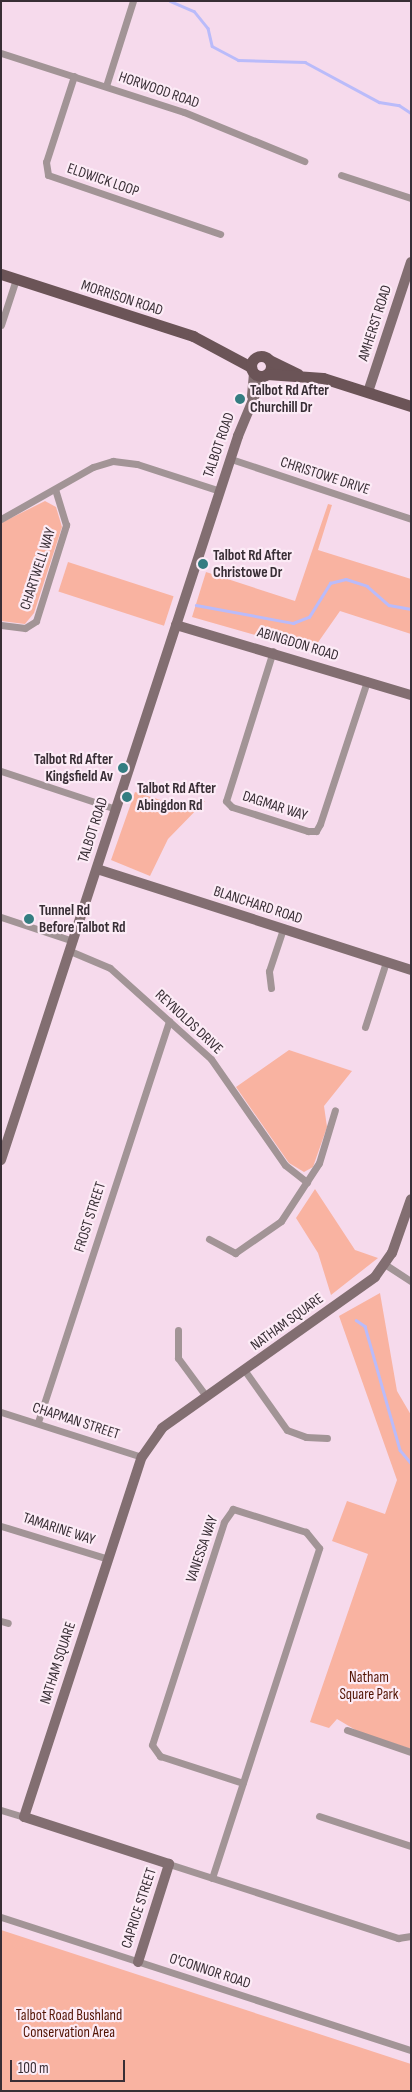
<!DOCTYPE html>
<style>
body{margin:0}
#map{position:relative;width:412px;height:2092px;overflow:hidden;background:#f6daec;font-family:"Sofia Sans Condensed",sans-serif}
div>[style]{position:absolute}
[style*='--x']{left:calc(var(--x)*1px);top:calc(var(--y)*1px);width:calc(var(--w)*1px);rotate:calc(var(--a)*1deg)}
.green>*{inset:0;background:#f9b3a1;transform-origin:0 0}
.stream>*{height:2.5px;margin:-1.25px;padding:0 1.25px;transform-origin:1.25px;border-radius:1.25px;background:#babbfa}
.street>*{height:7px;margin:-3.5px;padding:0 3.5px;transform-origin:3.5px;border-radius:3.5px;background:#a29496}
.secondary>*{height:10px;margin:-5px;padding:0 5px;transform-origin:5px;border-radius:5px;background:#826e71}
.primary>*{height:11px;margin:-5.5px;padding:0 5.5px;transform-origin:5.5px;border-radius:5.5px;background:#6b5457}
.primary>.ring{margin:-5.5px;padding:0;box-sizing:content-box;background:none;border:11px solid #6b5457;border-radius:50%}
.dots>*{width:14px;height:14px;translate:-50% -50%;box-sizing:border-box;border:2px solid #fcebf6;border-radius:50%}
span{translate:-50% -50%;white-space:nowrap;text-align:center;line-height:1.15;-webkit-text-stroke:4.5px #fcebf6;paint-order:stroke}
.street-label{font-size:15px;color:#382e35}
.poi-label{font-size:15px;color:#382e35;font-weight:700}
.left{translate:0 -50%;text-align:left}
.right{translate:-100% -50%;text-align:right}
.park-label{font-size:15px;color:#531505}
.frame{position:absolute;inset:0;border:2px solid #382e35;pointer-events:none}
.scale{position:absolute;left:10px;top:2060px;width:115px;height:22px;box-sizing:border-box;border:2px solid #382e35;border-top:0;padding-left:6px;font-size:15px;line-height:18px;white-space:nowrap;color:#382e35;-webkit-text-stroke:4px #fcebf6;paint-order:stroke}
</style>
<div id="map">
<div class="green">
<div style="clip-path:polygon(45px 501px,56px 507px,62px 527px,34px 613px,25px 624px,1px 621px,1px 523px)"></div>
<div style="clip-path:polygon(328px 504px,332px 505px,318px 550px,411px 579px,411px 634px,340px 611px,312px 651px,192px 617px,206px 572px,295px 601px)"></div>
<div style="left:68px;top:562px;width:111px;height:31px;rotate:18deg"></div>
<div style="clip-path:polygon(135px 792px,167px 802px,205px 801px,168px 839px,150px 876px,111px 860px)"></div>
<div style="clip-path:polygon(289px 1050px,352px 1071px,324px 1106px,327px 1127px,313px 1167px,304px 1172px,289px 1163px,236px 1087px)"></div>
<div style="clip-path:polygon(315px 1189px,355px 1250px,378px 1258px,331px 1295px,318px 1253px,296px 1218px)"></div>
<div style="clip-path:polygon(380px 1293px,397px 1391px,411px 1415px,411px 1749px,359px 1732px,337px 1719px,329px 1728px,310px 1722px,368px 1554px,332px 1541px,347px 1501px,385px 1514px,397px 1480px,339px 1316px)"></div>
<div style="clip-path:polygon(1px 1930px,411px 2064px,411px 2091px,1px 2091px)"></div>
</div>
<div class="stream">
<div style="--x:170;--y:1;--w:26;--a:23"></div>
<div style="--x:194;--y:11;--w:22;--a:51"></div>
<div style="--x:208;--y:28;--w:18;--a:77"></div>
<div style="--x:212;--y:46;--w:30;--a:28"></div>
<div style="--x:238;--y:60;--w:67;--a:1.7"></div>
<div style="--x:305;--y:62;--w:84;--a:28.4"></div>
<div style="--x:379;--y:102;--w:20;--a:9"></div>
<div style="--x:399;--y:105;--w:14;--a:34"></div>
<div style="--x:196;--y:605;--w:99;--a:10.5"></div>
<div style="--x:293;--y:623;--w:17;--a:-21"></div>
<div style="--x:309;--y:617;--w:40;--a:-58"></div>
<div style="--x:330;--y:583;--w:16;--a:-14"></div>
<div style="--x:346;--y:579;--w:22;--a:18"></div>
<div style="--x:367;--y:586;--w:29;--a:41"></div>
<div style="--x:389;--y:605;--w:22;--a:10"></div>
<div style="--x:356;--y:1320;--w:11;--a:34"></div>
<div style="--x:365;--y:1326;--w:129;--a:74.2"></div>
<div style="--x:400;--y:1450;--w:17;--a:50"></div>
</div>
<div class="street">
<div style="--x:1;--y:53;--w:192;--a:17.9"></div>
<div style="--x:184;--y:112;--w:130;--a:22.2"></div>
<div style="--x:74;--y:76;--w:90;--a:108"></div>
<div style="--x:46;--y:162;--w:13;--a:81"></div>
<div style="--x:48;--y:175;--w:182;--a:18.9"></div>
<div style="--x:106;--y:86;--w:89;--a:-72.4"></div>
<div style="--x:341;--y:175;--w:74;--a:18.2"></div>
<div style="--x:1;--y:325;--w:48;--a:-71.9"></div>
<div style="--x:231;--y:459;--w:190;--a:18.4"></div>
<div style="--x:1;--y:519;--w:106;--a:-29.5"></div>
<div style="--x:93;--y:467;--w:21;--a:-17"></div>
<div style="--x:113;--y:461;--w:24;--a:7"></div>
<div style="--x:137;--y:464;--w:87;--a:18"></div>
<div style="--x:1;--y:625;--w:24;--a:7"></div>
<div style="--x:25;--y:628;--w:13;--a:-32"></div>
<div style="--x:36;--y:621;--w:101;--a:-72.6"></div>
<div style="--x:66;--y:525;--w:37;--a:-107"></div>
<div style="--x:273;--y:651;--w:157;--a:107.4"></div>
<div style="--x:226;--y:801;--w:8;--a:45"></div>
<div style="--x:232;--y:807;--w:80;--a:17.5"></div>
<div style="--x:308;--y:831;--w:8;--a:0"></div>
<div style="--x:316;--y:831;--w:8;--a:-60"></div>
<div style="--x:320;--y:824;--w:151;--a:-71.8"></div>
<div style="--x:1;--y:771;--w:121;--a:18.3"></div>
<div style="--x:1;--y:917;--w:76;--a:18.4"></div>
<div style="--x:70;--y:951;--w:43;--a:23"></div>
<div style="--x:110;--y:968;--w:136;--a:42"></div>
<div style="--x:211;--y:1059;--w:129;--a:55.1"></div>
<div style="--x:285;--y:1165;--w:28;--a:38"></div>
<div style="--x:271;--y:988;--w:17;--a:-97"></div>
<div style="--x:269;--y:971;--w:44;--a:-71.6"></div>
<div style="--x:365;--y:1027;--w:68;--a:-72.1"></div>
<div style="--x:209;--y:1239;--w:30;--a:28"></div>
<div style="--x:235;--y:1253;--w:56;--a:-34.8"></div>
<div style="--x:281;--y:1221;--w:69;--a:-56.8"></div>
<div style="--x:319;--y:1163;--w:55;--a:-73.2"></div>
<div style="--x:386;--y:1265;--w:30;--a:33"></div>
<div style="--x:178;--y:1330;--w:28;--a:90"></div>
<div style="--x:178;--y:1358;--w:47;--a:53.6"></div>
<div style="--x:245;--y:1371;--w:72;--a:54.6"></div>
<div style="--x:287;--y:1430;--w:20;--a:20"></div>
<div style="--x:306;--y:1437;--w:21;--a:3"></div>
<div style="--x:1;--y:1412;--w:148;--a:17.7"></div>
<div style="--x:38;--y:1422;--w:422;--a:-71.9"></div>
<div style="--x:1;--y:1526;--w:112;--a:17.1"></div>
<div style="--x:1;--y:1621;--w:7;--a:16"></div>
<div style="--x:347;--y:1730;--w:68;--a:19"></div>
<div style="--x:1;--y:1810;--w:24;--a:17"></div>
<div style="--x:319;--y:1816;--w:97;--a:18.1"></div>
<div style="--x:169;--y:1864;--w:241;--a:17.9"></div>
<div style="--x:398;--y:1938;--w:13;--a:-9"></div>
<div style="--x:212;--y:1878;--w:347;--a:-72"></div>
<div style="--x:319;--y:1548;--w:21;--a:-129"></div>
<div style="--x:306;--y:1532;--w:77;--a:-162.5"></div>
<div style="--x:233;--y:1509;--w:16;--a:125"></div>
<div style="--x:224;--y:1522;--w:234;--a:107.9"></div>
<div style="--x:152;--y:1745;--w:14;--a:54"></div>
<div style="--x:160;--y:1756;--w:87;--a:18"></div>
<div style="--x:1;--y:1917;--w:431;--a:18"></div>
</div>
<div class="secondary">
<div style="--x:368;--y:392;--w:137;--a:-71.7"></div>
<div style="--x:252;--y:396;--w:23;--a:-85"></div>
<div style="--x:176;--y:625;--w:245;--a:16.6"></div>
<div style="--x:97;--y:869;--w:330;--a:17.8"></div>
<div style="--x:1;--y:1160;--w:762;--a:-71.87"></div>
<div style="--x:238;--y:436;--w:65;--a:-67.4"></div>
<div style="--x:138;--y:1962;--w:103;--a:-72.4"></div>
<div style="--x:169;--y:1864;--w:152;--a:-162"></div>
<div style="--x:24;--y:1817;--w:379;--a:-71.9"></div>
<div style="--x:142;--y:1457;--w:35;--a:-55"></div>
<div style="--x:162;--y:1428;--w:261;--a:-35.3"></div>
<div style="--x:375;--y:1277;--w:29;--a:-55"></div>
<div style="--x:392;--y:1253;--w:57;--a:-70.6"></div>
</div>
<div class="primary">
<div style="--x:1;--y:274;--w:202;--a:17.9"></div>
<div style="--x:193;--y:336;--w:66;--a:28.1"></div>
<div class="ring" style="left:251px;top:356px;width:9px;height:9px"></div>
<div style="--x:269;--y:360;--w:32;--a:26"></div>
<div style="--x:267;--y:374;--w:56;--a:4.1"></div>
<div style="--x:323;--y:378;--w:92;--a:17.7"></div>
</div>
<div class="dots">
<div style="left:240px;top:399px;background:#347d81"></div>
<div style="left:203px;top:564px;background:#347d81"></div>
<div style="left:123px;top:768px;background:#347d81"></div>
<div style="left:127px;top:797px;background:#347d81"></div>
<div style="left:29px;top:919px;background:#347d81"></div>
</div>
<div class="street-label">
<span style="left:159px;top:90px;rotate:19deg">HORWOOD ROAD</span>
<span style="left:103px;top:180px;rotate:19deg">ELDWICK LOOP</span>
<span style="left:122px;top:298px;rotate:18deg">MORRISON ROAD</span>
<span style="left:375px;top:323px;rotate:-72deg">AMHERST ROAD</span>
<span style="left:219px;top:445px;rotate:-71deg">TALBOT ROAD</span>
<span style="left:325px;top:476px;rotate:18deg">CHRISTOWE DRIVE</span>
<span style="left:38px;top:569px;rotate:-72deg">CHARTWELL WAY</span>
<span style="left:298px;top:644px;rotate:17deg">ABINGDON ROAD</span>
<span style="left:275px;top:806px;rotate:18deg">DAGMAR WAY</span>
<span style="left:93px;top:830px;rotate:-72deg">TALBOT ROAD</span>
<span style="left:258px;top:905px;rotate:18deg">BLANCHARD ROAD</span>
<span style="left:189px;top:1022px;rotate:43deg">REYNOLDS DRIVE</span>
<span style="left:90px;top:1217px;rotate:-72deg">FROST STREET</span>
<span style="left:287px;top:1322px;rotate:-36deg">NATHAM SQUARE</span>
<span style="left:76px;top:1421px;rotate:18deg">CHAPMAN STREET</span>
<span style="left:59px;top:1529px;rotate:18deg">TAMARINE WAY</span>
<span style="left:202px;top:1549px;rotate:-71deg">VANESSA WAY</span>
<span style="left:58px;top:1663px;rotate:-72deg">NATHAM SQUARE</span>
<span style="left:139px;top:1908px;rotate:-72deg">CAPRICE STREET</span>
<span style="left:210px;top:1971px;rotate:18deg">O'CONNOR ROAD</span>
</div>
<div class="poi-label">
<span class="left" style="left:250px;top:399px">Talbot Rd After<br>Churchill Dr</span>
<span class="left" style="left:213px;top:564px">Talbot Rd After<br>Christowe Dr</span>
<span class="right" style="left:113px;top:768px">Talbot Rd After<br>Kingsfield Av</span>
<span class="left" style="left:137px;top:797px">Talbot Rd After<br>Abingdon Rd</span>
<span class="left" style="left:39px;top:919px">Tunnel Rd<br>Before Talbot Rd</span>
</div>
<div class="park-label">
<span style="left:369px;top:1686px">Natham<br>Square Park</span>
<span style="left:69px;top:2024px">Talbot Road Bushland<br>Conservation Area</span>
</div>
<div class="frame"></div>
<div class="scale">100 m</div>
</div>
